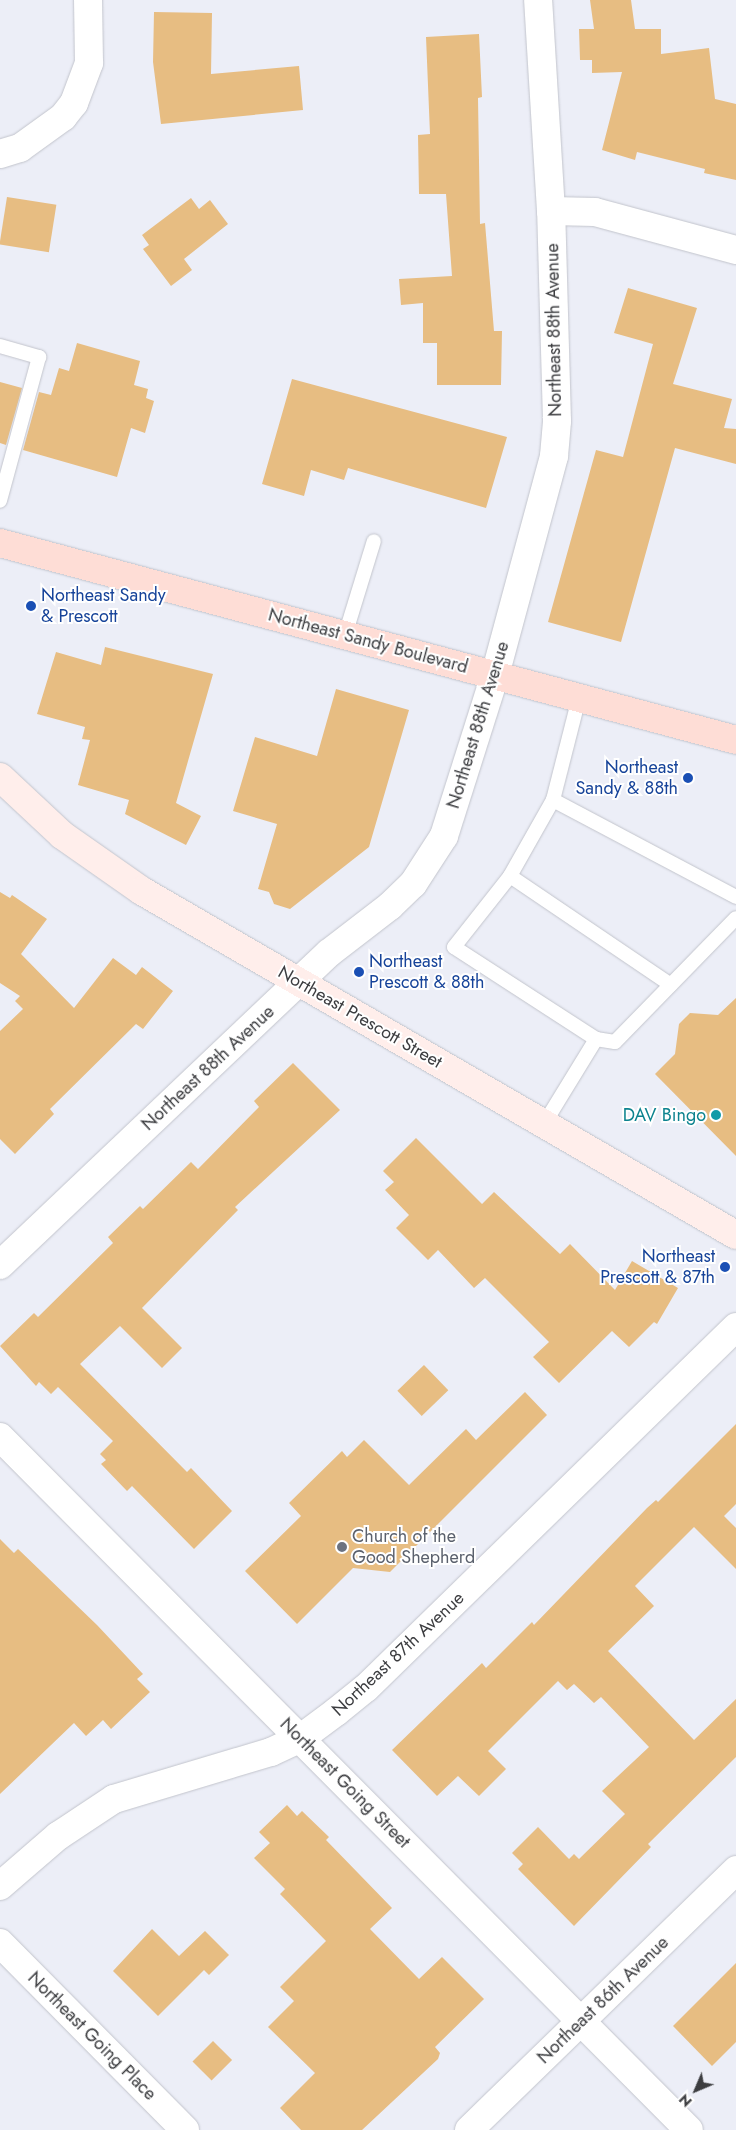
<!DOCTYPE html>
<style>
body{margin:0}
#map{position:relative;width:736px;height:2130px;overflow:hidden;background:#eceef7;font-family:Jost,sans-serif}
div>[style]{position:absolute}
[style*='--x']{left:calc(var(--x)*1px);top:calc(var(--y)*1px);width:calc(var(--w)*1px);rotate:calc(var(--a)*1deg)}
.building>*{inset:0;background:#e7bd82;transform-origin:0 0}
.roads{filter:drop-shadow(0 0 1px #c2c4cc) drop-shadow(0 0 1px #c2c4cc)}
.lane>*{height:14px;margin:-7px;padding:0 7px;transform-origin:7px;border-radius:7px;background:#fff}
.street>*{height:28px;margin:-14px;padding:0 14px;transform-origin:14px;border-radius:14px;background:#fff}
.secondary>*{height:28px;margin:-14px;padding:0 14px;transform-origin:14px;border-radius:14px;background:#ffeeeb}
.primary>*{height:28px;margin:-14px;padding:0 14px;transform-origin:14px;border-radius:14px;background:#feddd6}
.dots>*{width:14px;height:14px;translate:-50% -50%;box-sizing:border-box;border:2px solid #fff;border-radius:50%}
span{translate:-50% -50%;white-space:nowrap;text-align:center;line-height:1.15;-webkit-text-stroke:4px #fff;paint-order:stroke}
.street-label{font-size:18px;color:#3c3d40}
.transit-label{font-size:18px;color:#164399}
.left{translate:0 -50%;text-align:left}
.right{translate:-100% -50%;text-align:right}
.culture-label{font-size:18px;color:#0d838f}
.worship-label{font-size:18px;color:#5b616d}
.north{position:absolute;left:671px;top:2065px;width:50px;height:50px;-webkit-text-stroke:4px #fff;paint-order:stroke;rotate:225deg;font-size:14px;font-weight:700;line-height:20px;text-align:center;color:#3c3d40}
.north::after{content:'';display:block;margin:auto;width:18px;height:22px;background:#3c3d40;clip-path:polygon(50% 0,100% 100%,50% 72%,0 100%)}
</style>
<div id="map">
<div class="building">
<div style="clip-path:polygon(590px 0,631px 0,635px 29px,661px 29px,661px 54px,709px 48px,715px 99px,736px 104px,736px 180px,704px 173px,705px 169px,637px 152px,635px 160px,602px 150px,622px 72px,592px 73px,592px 60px,580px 60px,579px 29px,594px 29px)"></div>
<div style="clip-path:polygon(154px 12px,212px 13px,211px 74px,299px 66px,303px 110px,161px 124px,153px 62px)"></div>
<div style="clip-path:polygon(479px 34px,482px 97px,478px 98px,480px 224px,485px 223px,494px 331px,502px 331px,501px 385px,437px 385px,437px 343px,423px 343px,423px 303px,401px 305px,399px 279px,452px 276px,446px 194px,419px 194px,418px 135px,430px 134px,426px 37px)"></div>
<div style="left:7px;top:197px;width:50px;height:48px;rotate:9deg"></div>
<div style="clip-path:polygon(191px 198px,199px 209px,210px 200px,228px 224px,184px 259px,192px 270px,171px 286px,143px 249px,149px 245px,142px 235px)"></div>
<div style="clip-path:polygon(628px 288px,697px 308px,673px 384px,732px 399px,724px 428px,736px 429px,736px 464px,675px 448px,621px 642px,548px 622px,596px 450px,623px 457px,653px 344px,614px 333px)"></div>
<div style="clip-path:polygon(77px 343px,140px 361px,134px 385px,148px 389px,146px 398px,154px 401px,145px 433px,131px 428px,117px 477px,23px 450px,39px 392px,51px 395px,59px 368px,69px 371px)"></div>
<div style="clip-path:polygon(292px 379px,507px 437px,486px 508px,348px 468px,344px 480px,311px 470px,304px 496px,262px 484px)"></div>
<div style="clip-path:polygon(0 382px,22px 388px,6px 445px,0 443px)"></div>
<div style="clip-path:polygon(105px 647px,213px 674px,176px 803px,201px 816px,186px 845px,125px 814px,129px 800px,78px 785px,90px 740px,82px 739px,85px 727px,37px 714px,56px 652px,101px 665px)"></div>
<div style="clip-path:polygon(336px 689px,409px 710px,369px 847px,290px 909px,274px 904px,269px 892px,258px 889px,277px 824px,233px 811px,255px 737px,317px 756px)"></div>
<div style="clip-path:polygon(0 892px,10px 898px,12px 895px,47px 919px,21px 954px,74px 1008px,113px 958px,136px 975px,142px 967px,173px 991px,143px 1029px,136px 1024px,50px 1109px,54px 1114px,15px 1154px,0 1139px,0 1031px,23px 1009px,15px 1001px,20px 996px,0 983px)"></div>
<div style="clip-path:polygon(736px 998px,736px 1156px,655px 1074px,675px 1054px,679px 1024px,690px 1013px,718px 1015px)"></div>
<div style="clip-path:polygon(293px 1063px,340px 1110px,235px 1207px,238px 1210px,142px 1308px,182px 1348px,162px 1368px,120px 1326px,80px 1364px,187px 1472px,191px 1468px,232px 1511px,194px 1549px,132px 1486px,127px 1491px,101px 1464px,106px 1460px,100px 1454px,113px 1441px,58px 1387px,51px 1394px,39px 1382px,36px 1386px,0 1346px,34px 1313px,38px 1317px,113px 1243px,108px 1237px,140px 1206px,143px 1209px,191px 1162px,198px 1169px,259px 1107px,254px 1101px)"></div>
<div style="clip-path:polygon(416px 1138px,482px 1204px,494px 1192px,560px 1254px,570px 1244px,615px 1290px,632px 1261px,678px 1288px,657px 1324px,654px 1322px,629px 1347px,612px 1331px,559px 1383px,533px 1357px,549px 1342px,485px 1278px,474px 1288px,438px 1250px,428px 1260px,396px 1228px,409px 1215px,385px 1190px,394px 1182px,383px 1171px)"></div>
<div style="left:424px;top:1365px;width:35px;height:37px;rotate:46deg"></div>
<div style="clip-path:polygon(525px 1392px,547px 1415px,390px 1572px,353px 1568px,297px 1624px,245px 1571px,301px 1516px,289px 1503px,342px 1451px,347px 1457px,364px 1440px,409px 1485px,466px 1429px,476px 1440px)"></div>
<div style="clip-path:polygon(736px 1424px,736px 1504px,724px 1516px,736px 1528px,736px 1569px,694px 1527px,635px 1586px,654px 1606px,608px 1651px,694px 1740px,736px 1699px,736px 1757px,648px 1844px,651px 1847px,574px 1926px,518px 1869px,523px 1864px,512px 1853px,538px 1827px,569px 1859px,574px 1854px,579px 1859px,625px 1814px,602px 1791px,649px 1747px,601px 1697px,594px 1703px,574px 1684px,567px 1690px,558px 1681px,488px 1751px,506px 1769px,479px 1796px,458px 1776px,437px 1796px,392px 1750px,482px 1663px,486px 1668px,532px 1622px,534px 1625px,647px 1508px,656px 1500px,658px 1502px)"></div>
<div style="clip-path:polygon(0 1539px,14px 1553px,18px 1549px,97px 1625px,143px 1674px,137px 1679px,150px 1692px,111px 1729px,103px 1720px,86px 1736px,74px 1723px,0 1794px)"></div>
<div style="clip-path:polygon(287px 1805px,297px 1816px,302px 1811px,329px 1837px,326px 1840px,392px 1908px,370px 1929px,419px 1979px,442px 1957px,484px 1999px,435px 2047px,440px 2053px,438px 2059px,362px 2130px,301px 2130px,280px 2108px,315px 2073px,268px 2027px,294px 2001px,280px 1987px,326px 1941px,280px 1894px,285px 1889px,254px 1858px,270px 1843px,259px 1832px)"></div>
<div style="clip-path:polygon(152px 1929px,179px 1956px,205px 1931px,229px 1955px,209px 1975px,204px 1970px,158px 2016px,113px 1971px)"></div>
<div style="clip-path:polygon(736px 1963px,736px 2042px,712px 2066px,673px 2026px)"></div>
<div style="left:213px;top:2041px;width:27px;height:29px;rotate:45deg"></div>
</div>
<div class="roads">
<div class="lane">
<div style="--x:0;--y:346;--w:41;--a:15.8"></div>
<div style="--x:39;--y:357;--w:149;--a:105.2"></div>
<div style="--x:345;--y:635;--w:98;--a:-72.9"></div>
<div style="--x:553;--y:800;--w:207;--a:27.9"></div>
<div style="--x:510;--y:876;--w:194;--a:34.1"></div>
<div style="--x:596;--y:1039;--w:19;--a:9"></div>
<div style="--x:615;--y:1042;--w:173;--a:-45.7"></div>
<div style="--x:544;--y:1124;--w:100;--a:-58.5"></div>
<div style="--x:596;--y:1039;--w:169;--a:-147.1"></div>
<div style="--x:454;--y:947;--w:90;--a:-51.7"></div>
<div style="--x:510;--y:876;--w:87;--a:-60.5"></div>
<div style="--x:553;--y:800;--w:105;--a:-75.7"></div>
</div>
<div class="street">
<div style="--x:0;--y:154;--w:21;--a:-17"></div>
<div style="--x:20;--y:148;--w:53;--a:-35.8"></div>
<div style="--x:63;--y:117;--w:18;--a:-52"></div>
<div style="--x:74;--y:103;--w:43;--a:-69.4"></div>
<div style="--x:89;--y:63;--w:63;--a:-90.9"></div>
<div style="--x:551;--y:211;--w:44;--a:1.3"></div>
<div style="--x:595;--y:212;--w:146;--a:15.1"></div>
<div style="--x:0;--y:1265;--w:453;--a:-43.5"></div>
<div style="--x:329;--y:953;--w:77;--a:-37.6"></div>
<div style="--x:390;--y:906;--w:32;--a:-44"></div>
<div style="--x:413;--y:884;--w:57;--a:-57.1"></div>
<div style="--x:444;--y:836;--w:169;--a:-72.4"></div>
<div style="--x:495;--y:675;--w:227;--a:-74.9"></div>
<div style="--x:554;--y:456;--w:35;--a:-85"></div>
<div style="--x:557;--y:421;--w:210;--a:-91.6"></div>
<div style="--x:551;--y:211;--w:211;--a:-93.5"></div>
<div style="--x:0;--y:1437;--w:977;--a:45.17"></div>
<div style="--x:0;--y:1886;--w:77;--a:-40.8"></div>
<div style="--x:58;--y:1836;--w:67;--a:-33.5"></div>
<div style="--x:114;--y:1799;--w:164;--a:-16.7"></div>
<div style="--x:271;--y:1752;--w:33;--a:-25"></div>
<div style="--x:301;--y:1738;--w:44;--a:-36.6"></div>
<div style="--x:336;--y:1712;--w:38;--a:-39"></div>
<div style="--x:366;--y:1688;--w:517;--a:-44.29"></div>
<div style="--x:0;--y:1943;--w:263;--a:45.3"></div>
<div style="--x:469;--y:2130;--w:373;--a:-44.2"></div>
</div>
<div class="secondary">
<div style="--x:0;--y:777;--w:85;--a:43.1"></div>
<div style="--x:62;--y:835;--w:98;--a:35"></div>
<div style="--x:142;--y:891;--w:686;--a:30.08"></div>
</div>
<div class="primary">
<div style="--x:0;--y:543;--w:762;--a:14.98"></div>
</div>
</div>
<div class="dots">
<div style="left:31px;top:606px;background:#1a4fb4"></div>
<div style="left:688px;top:778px;background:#1a4fb4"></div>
<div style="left:359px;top:972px;background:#1a4fb4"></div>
<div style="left:716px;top:1115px;background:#0f9aa8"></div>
<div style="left:725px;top:1267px;background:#1a4fb4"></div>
<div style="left:342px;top:1547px;background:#6b7280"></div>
</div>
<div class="street-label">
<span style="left:554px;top:330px;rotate:-91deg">Northeast 88th Avenue</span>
<span style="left:368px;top:641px;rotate:15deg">Northeast Sandy Boulevard</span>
<span style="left:478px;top:725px;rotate:-73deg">Northeast 88th Avenue</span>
<span style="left:360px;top:1017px;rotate:30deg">Northeast Prescott Street</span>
<span style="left:208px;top:1068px;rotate:-43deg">Northeast 88th Avenue</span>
<span style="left:398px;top:1654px;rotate:-43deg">Northeast 87th Avenue</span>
<span style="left:345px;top:1783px;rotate:45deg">Northeast Going Street</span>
<span style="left:603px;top:2000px;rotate:-44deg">Northeast 86th Avenue</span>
<span style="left:92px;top:2036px;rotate:45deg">Northeast Going Place</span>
</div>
<div class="transit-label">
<span class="left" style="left:41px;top:606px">Northeast Sandy<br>&amp; Prescott</span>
<span class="right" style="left:678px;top:778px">Northeast<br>Sandy &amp; 88th</span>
<span class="left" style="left:369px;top:972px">Northeast<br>Prescott &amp; 88th</span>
<span class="right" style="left:715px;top:1267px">Northeast<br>Prescott &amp; 87th</span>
</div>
<div class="culture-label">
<span class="right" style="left:706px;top:1115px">DAV Bingo</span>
</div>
<div class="worship-label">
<span class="left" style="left:352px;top:1547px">Church of the<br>Good Shepherd</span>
</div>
<div class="north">N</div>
</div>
